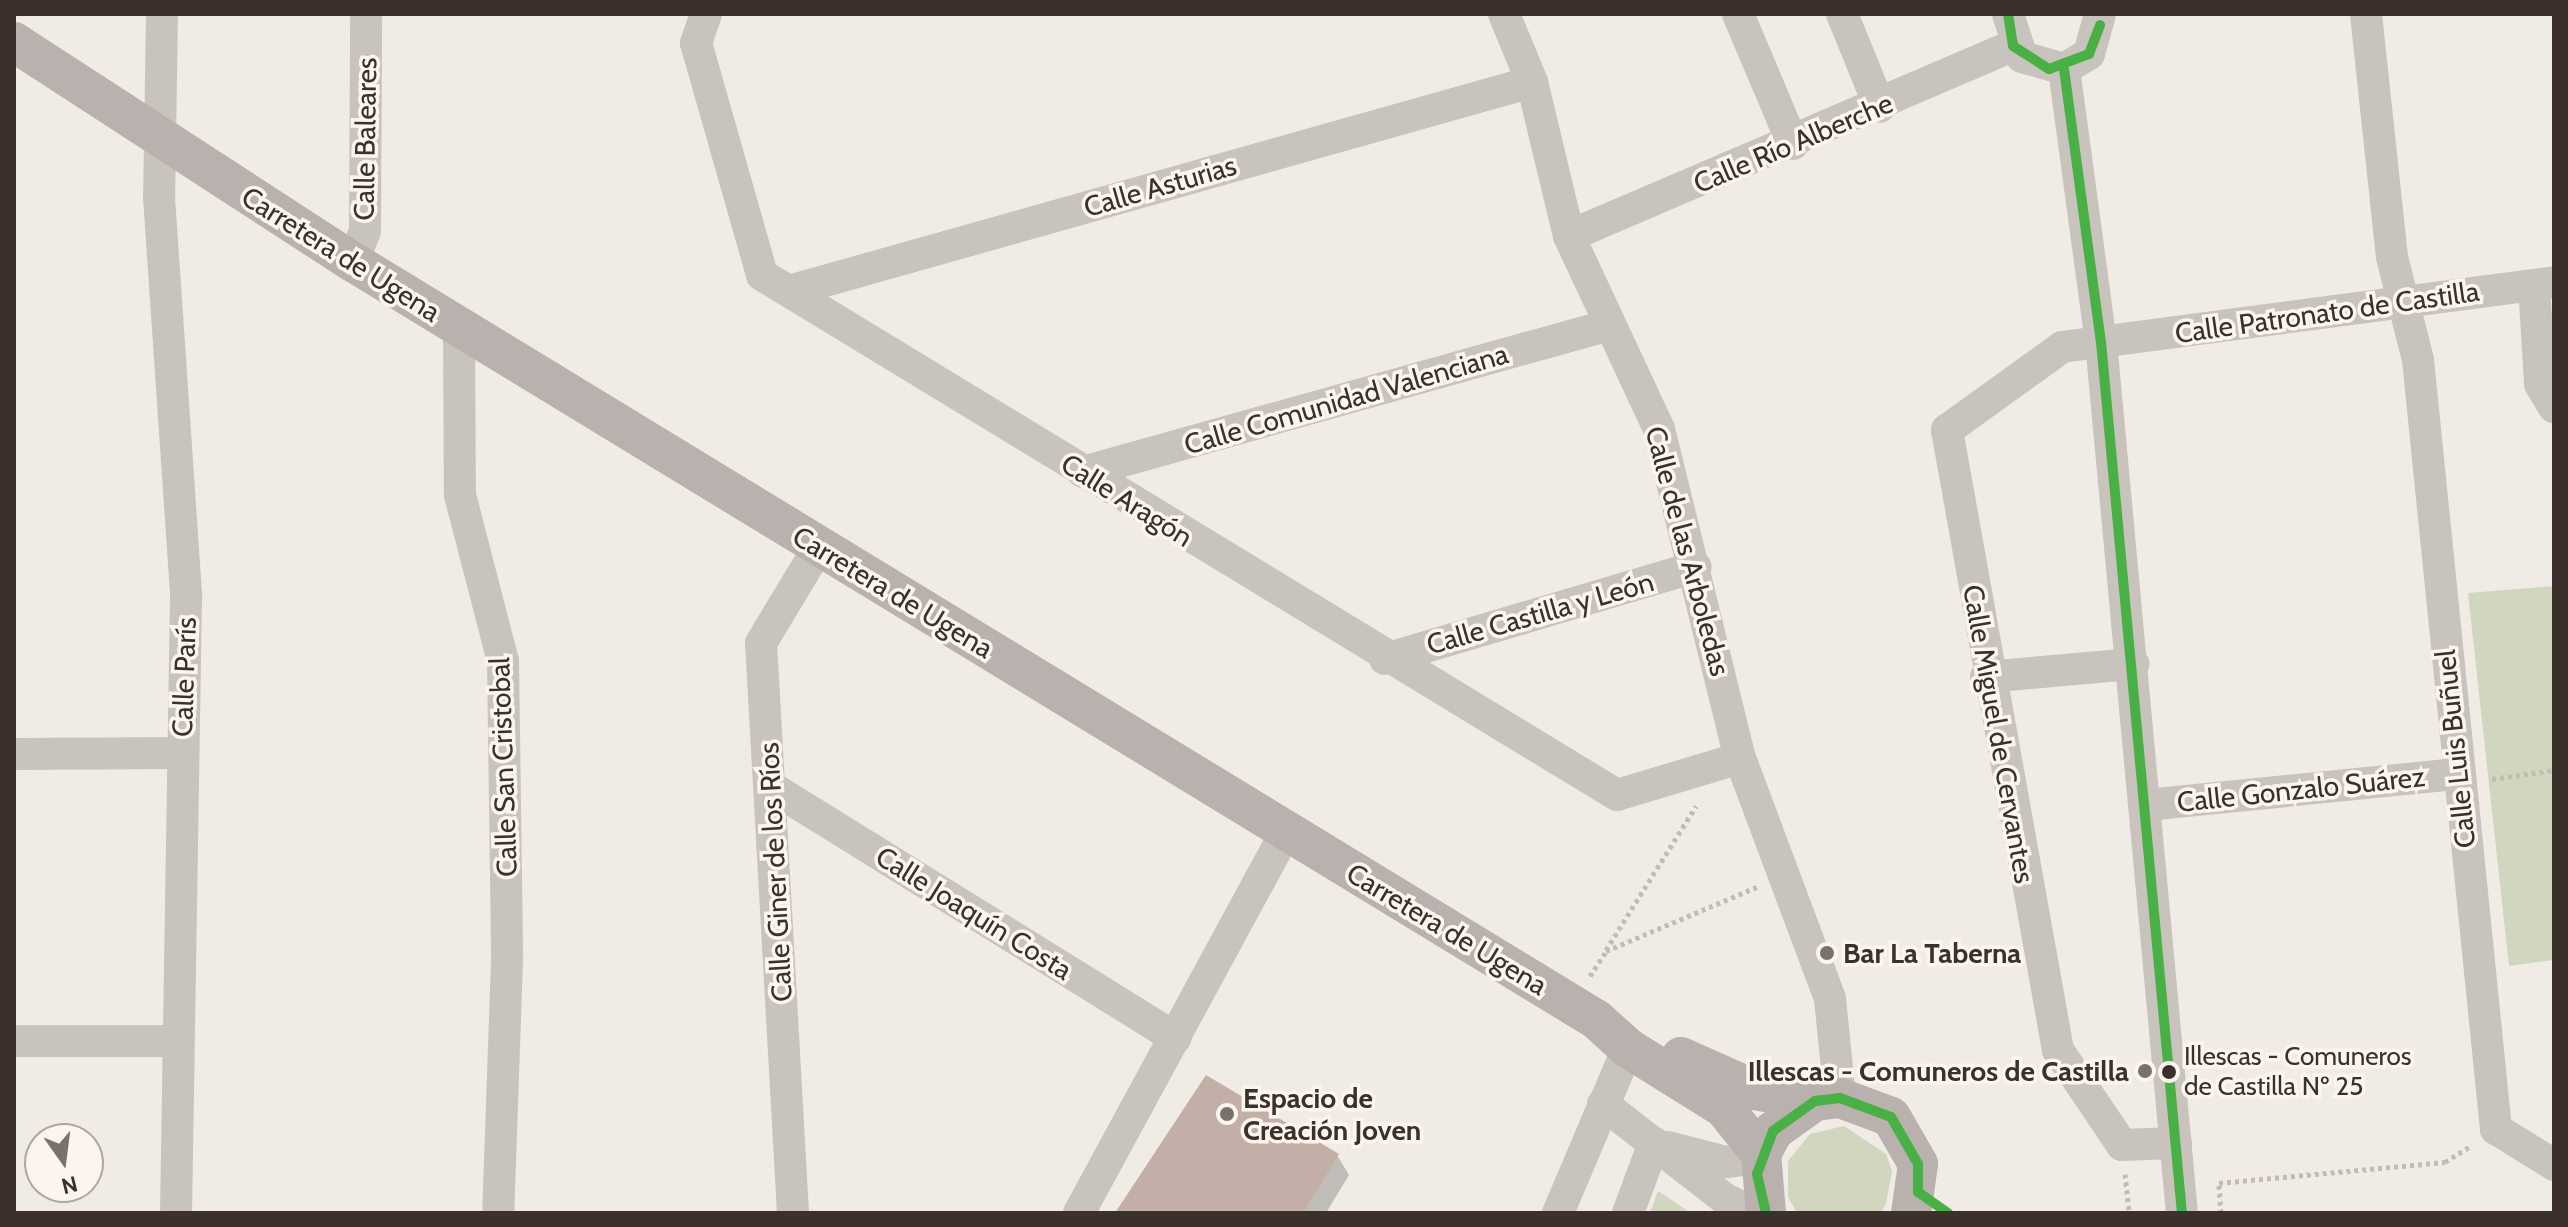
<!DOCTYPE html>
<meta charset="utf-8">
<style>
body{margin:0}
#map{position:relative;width:2568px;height:1227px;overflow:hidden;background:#f0ebe5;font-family:Cabin,sans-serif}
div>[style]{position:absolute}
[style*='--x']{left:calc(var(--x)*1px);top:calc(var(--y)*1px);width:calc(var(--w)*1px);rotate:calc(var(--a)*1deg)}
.green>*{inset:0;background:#d1d6bf}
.shadow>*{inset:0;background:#0003}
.building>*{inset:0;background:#c3afa7}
.path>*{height:5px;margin-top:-2.5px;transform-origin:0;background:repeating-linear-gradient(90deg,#c2bbb6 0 4px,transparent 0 8px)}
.minor>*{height:32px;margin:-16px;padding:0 16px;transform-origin:16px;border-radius:16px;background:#c9c3be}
.major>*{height:40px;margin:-20px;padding:0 20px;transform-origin:20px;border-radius:20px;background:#b8b1ad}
.bus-1>*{height:10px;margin:-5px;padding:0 5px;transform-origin:5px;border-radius:5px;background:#49b046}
.dots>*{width:22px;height:22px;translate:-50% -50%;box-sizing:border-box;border:4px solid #fbf5ee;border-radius:50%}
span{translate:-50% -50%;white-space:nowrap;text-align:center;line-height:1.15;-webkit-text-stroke:7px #fbf5ee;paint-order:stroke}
.bus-label{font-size:26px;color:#3b302b}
.left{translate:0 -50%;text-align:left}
.street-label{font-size:28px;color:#3b302b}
.poi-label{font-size:28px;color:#3b302b;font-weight:700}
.right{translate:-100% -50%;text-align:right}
.frame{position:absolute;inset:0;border:16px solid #3b302b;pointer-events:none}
.north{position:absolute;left:24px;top:1123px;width:80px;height:80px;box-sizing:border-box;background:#fbf5ee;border:2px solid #aea6a0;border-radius:50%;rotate:166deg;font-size:22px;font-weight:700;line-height:32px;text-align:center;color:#3b302b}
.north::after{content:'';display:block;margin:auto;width:28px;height:36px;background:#7a716c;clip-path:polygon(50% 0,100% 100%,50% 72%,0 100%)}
</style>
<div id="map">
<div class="green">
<div style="clip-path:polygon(2554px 586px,2554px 960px,2509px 966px,2468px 593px)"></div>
<div style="clip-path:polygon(1844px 1126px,1886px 1154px,1892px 1171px,1886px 1204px,1880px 1213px,1797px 1213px,1788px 1197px,1788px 1161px,1810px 1134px)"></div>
<div style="clip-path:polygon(1658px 1191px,1691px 1213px,1650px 1213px)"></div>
</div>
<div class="shadow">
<div style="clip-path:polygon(1337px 1155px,1349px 1175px,1326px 1213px,1119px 1213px)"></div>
</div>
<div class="building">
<div style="clip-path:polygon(1206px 1075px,1339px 1154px,1303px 1213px,1115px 1213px)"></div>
</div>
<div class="path">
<div style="--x:2492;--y:779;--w:63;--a:-8.3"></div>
<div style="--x:1606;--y:950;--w:170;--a:-58"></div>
<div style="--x:1590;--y:976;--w:30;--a:-57"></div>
<div style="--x:1606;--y:951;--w:164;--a:-23"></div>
<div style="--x:2125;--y:1174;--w:39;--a:84"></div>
<div style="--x:2221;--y:1213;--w:30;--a:-94"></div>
<div style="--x:2219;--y:1183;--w:227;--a:-5.3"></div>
<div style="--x:2445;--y:1162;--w:32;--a:-32"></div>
</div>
<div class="minor">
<div style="--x:162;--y:14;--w:183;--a:90.9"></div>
<div style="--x:159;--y:197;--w:402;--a:86.1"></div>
<div style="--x:186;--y:598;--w:615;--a:90.93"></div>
<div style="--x:706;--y:14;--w:31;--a:109"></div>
<div style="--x:696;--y:43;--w:241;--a:74.1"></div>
<div style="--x:762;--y:275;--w:1001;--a:31.31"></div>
<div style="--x:1617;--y:795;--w:128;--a:-16.7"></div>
<div style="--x:1504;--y:14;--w:74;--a:67.6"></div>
<div style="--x:1532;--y:82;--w:158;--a:76.5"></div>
<div style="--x:1569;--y:236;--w:213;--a:65"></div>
<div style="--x:1659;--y:429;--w:339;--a:76.2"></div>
<div style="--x:1740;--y:758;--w:257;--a:69.5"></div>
<div style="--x:1830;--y:999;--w:100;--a:84.2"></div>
<div style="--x:1738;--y:14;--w:141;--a:67.1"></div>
<div style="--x:1842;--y:14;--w:100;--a:67.8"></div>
<div style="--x:2008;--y:14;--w:45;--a:72"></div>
<div style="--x:2022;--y:57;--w:44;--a:15.9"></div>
<div style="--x:2064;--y:69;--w:29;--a:-31"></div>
<div style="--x:2089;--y:54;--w:41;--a:-74.6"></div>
<div style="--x:2366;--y:14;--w:244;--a:83.9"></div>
<div style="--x:2392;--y:257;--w:106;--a:75.8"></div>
<div style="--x:2418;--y:360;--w:773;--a:84.21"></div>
<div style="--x:2496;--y:1129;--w:68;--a:31.8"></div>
<div style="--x:2064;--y:69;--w:275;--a:82.3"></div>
<div style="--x:2101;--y:342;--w:875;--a:84.69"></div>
<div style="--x:1569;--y:236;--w:483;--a:-23.2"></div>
<div style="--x:353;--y:262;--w:33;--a:-69"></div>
<div style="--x:365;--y:231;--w:217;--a:-89.7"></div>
<div style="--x:2534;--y:285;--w:99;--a:86.5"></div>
<div style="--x:2540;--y:384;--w:27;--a:59"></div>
<div style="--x:789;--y:291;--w:772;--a:-15.71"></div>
<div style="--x:459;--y:326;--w:169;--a:89.7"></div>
<div style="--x:460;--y:495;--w:171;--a:75.5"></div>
<div style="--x:503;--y:661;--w:300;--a:89.2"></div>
<div style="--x:507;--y:961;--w:252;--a:92"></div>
<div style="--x:1083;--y:472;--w:546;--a:-15.61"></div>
<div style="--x:1385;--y:659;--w:324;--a:-16.5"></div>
<div style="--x:1986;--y:677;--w:148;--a:-5.1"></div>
<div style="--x:14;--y:754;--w:168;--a:-0.3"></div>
<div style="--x:771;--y:787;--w:476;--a:31.8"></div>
<div style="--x:2146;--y:805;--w:313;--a:-5.7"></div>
<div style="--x:14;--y:1041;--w:162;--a:0"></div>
<div style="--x:1603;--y:1104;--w:155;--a:37.9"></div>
<div style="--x:1725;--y:1199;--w:33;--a:25"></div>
<div style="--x:2176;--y:1143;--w:54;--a:177.9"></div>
<div style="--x:2122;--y:1145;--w:115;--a:-124"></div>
<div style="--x:2058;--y:1050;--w:630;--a:-100.15"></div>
<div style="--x:1947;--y:430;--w:142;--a:-35.8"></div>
<div style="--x:2062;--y:347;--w:496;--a:-7.5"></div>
<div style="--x:1668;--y:1147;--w:60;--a:14.5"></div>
<div style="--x:1726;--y:1162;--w:34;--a:-7"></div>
<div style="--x:793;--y:1213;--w:571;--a:-93.21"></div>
<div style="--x:761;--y:643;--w:112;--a:-58.9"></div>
<div style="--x:1079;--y:1213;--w:434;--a:-61.5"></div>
<div style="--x:1558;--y:1213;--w:179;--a:-67"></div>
<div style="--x:1628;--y:1213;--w:75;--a:-69.6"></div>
</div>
<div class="major">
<div style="--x:14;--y:42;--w:404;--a:33"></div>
<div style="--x:353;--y:262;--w:1457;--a:31.35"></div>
<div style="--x:1597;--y:1020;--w:42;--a:42.1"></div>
<div style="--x:1628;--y:1048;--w:113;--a:32"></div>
<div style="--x:1724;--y:1108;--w:59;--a:51.2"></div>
<div style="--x:1681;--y:1057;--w:81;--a:24"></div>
<div style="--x:1755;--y:1090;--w:61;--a:10.4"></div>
<div style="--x:1815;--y:1101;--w:25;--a:-7"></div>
<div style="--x:1840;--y:1098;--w:54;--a:20.4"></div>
<div style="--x:1891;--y:1117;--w:54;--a:60.1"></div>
<div style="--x:1918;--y:1164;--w:49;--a:98.1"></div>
<div style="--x:1766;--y:1213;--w:59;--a:-94.8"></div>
<div style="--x:1761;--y:1154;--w:26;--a:-62"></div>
<div style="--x:1773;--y:1131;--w:52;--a:-35.5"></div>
</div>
<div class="bus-1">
<div style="--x:2008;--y:14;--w:32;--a:81"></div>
<div style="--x:2013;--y:46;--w:43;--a:32.6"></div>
<div style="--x:2049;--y:69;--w:43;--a:-20.6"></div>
<div style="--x:2089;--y:54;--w:31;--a:-69"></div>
<div style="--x:2064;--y:69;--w:275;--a:82.3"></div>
<div style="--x:2101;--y:342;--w:875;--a:84.69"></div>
<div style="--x:1766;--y:1213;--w:40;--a:-103"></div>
<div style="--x:1757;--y:1174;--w:46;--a:-69.6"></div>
<div style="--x:1773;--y:1131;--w:52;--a:-35.5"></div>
<div style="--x:1815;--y:1101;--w:25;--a:-7"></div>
<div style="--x:1840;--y:1098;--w:54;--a:20.4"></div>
<div style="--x:1891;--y:1117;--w:54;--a:60.1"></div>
<div style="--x:1918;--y:1164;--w:28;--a:90"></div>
<div style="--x:1918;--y:1192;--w:37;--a:35"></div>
</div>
<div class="dots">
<div style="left:1827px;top:953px;background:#7a716c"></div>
<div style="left:2145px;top:1071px;background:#7a716c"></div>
<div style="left:2169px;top:1072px;background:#3b302b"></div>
<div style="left:1227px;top:1114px;background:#7a716c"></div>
</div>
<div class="bus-label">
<span class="left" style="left:2184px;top:1072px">Illescas - Comuneros<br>de Castilla Nº 25</span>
</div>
<div class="street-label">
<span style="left:365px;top:139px;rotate:-89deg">Calle Baleares</span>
<span style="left:1793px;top:143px;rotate:-23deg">Calle Río Alberche</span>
<span style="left:1160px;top:186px;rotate:-16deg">Calle Asturias</span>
<span style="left:341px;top:254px;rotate:32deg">Carretera de Ugena</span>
<span style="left:2327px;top:312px;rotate:-8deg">Calle Patronato de Castilla</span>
<span style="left:1346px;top:399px;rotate:-16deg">Calle Comunidad Valenciana</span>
<span style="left:1127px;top:500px;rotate:32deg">Calle Aragón</span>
<span style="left:1688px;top:551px;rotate:75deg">Calle de las Arboledas</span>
<span style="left:893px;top:592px;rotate:31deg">Carretera de Ugena</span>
<span style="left:1540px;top:613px;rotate:-16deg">Calle Castilla y León</span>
<span style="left:184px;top:677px;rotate:-88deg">Calle París</span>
<span style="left:1999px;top:734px;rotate:80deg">Calle Miguel de Cervantes</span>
<span style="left:2455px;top:749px;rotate:-96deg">Calle Luis Buñuel</span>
<span style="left:503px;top:767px;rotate:-92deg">Calle San Cristobal</span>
<span style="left:2301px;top:789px;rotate:-6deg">Calle Gonzalo Suárez</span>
<span style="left:775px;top:872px;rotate:-93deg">Calle Giner de los Ríos</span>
<span style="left:974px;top:913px;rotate:32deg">Calle Joaquín Costa</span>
<span style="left:1447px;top:929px;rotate:31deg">Carretera de Ugena</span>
</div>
<div class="poi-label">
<span class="left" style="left:1843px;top:953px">Bar La Taberna</span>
<span class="right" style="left:2129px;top:1071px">Illescas - Comuneros de Castilla</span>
<span class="left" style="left:1243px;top:1114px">Espacio de<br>Creación Joven</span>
</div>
<div class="frame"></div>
<div class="north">N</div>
</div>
